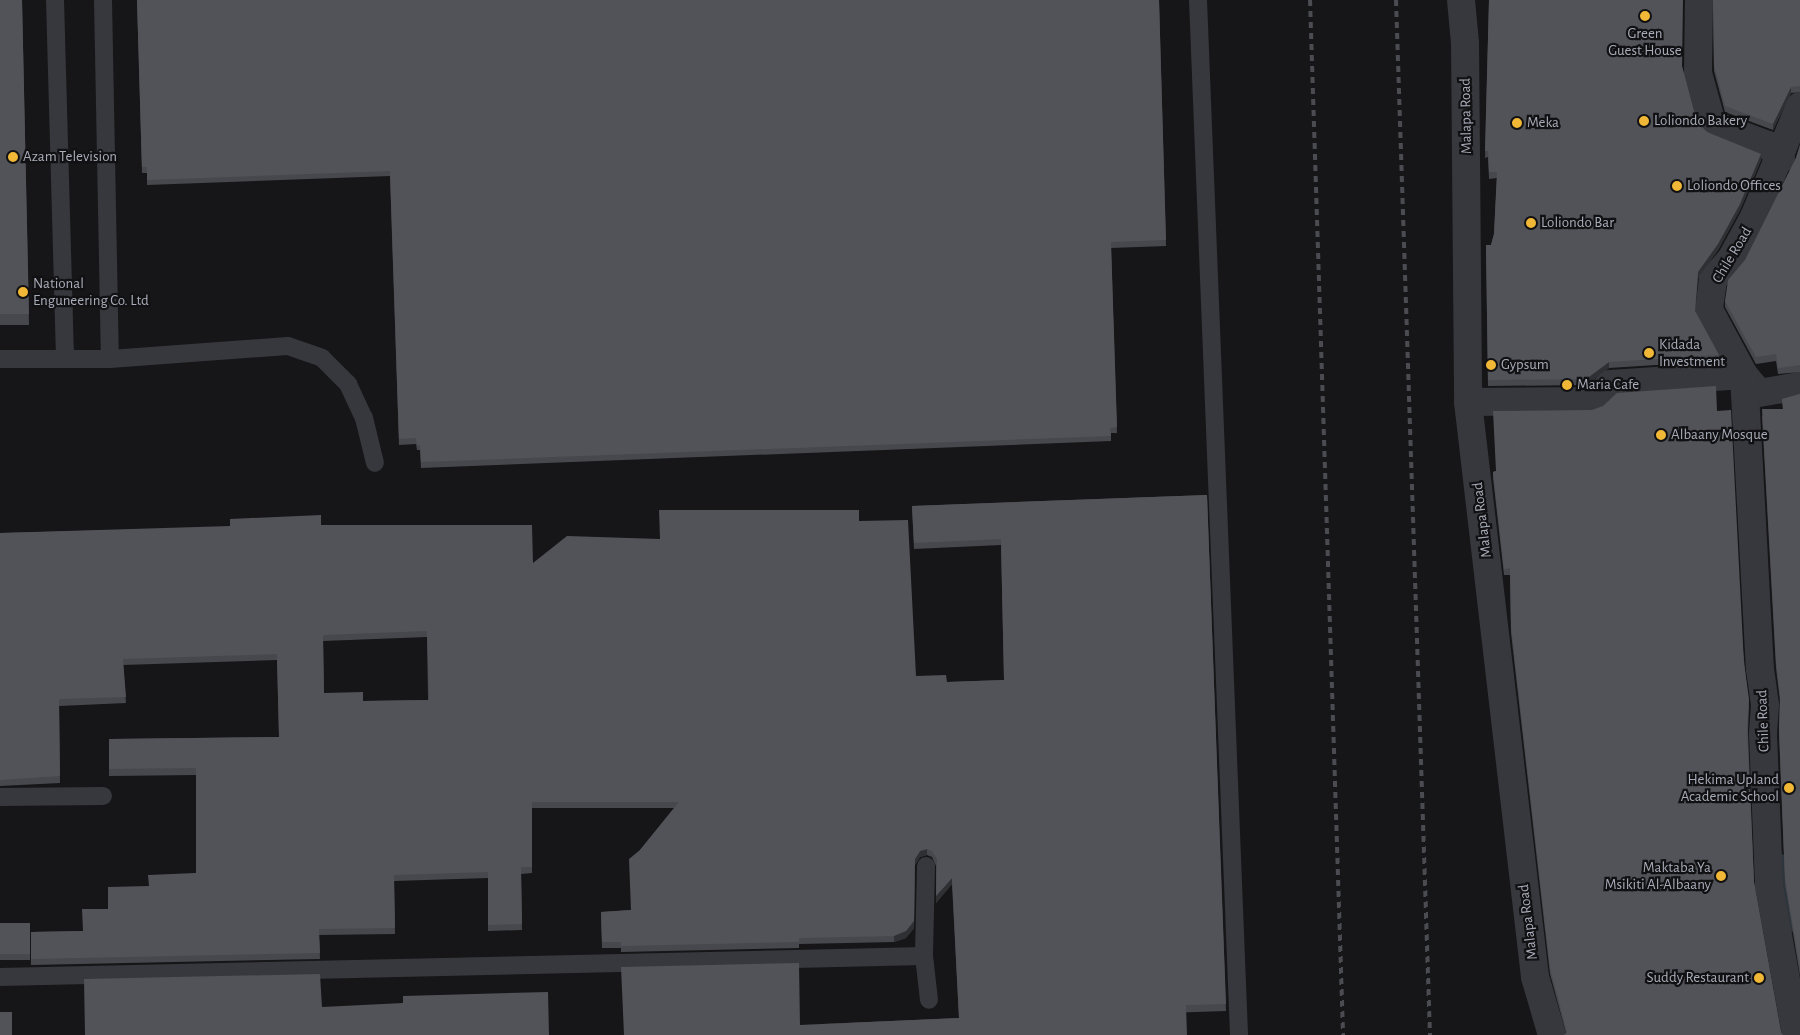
<!DOCTYPE html>
<style>
body{margin:0}
#map{position:relative;width:1800px;height:1035px;overflow:hidden;background:#161618;font-family:"Alegreya Sans",sans-serif}
div>[style]{position:absolute}
[style*='--x']{left:calc(var(--x)*1px);top:calc(var(--y)*1px);width:calc(var(--w)*1px);rotate:calc(var(--a)*1deg)}
.stream>*{height:10px;margin:-5px;padding:0 5px;transform-origin:5px;border-radius:5px;background:#2c343c}
.service>*{height:18px;margin:-9px;padding:0 9px;transform-origin:9px;border-radius:9px;background:#37383d}
.minor>*{height:28px;margin:-14px;padding:0 14px;transform-origin:14px;border-radius:14px;background:#37383d}
.rail>*{height:4px;margin-top:-2px;transform-origin:0;background:repeating-linear-gradient(90deg,#4a4c52 0 6px,transparent 0 11px)}
.wall>*{inset:0;background:#47484d;transform-origin:0 0}
.shaded-wall>*{inset:0;background:#2f3033}
.building>*{inset:0;background:#525359;transform-origin:0 0}
.dots>*{width:14px;height:14px;translate:-50% -50%;box-sizing:border-box;border:2px solid #111113;border-radius:50%}
span{translate:-50% -50%;white-space:nowrap;text-align:center;line-height:1.15;-webkit-text-stroke:4.5px #111113;paint-order:stroke}
.poi-label{font-size:15px;color:#a8acb8}
.left{translate:0 -50%;text-align:left}
.right{translate:-100% -50%;text-align:right}
.street-label{font-size:15px;color:#a8acb8}
</style>
<div id="map">
<div class="stream">
<div style="--x:1781;--y:859;--w:69;--a:82.5"></div>
</div>
<div class="service">
<div style="--x:55;--y:0;--w:358;--a:88.4"></div>
<div style="--x:103;--y:0;--w:359;--a:88.9"></div>
<div style="--x:1198;--y:0;--w:1036;--a:87.73"></div>
<div style="--x:0;--y:359;--w:110;--a:0"></div>
<div style="--x:110;--y:359;--w:178;--a:-4.2"></div>
<div style="--x:288;--y:346;--w:36;--a:19"></div>
<div style="--x:322;--y:358;--w:37;--a:45"></div>
<div style="--x:348;--y:384;--w:38;--a:65"></div>
<div style="--x:364;--y:418;--w:46;--a:76.3"></div>
<div style="--x:0;--y:797;--w:103;--a:-0.6"></div>
<div style="--x:926;--y:866;--w:90;--a:91.3"></div>
<div style="--x:924;--y:956;--w:44;--a:83.5"></div>
<div style="--x:0;--y:977;--w:924;--a:-1.3"></div>
</div>
<div class="minor">
<div style="--x:1461;--y:0;--w:43;--a:84.7"></div>
<div style="--x:1465;--y:43;--w:359;--a:89.5"></div>
<div style="--x:1468;--y:402;--w:579;--a:83.35"></div>
<div style="--x:1535;--y:977;--w:60;--a:73.7"></div>
<div style="--x:1699;--y:0;--w:73;--a:90.8"></div>
<div style="--x:1698;--y:73;--w:53;--a:74.6"></div>
<div style="--x:1712;--y:124;--w:60;--a:20.6"></div>
<div style="--x:1768;--y:145;--w:19;--a:47"></div>
<div style="--x:1800;--y:106;--w:120;--a:112.5"></div>
<div style="--x:1754;--y:217;--w:48;--a:118.7"></div>
<div style="--x:1731;--y:259;--w:28;--a:131"></div>
<div style="--x:1713;--y:280;--w:30;--a:98"></div>
<div style="--x:1709;--y:310;--w:74;--a:61.7"></div>
<div style="--x:1744;--y:375;--w:23;--a:50"></div>
<div style="--x:1759;--y:393;--w:42;--a:-9.7"></div>
<div style="--x:1744;--y:375;--w:294;--a:86.9"></div>
<div style="--x:1760;--y:669;--w:36;--a:82"></div>
<div style="--x:1765;--y:705;--w:29;--a:94"></div>
<div style="--x:1763;--y:734;--w:152;--a:87.7"></div>
<div style="--x:1769;--y:886;--w:151;--a:79.7"></div>
<div style="--x:1468;--y:402;--w:124;--a:-0.5"></div>
<div style="--x:1592;--y:401;--w:25;--a:-43"></div>
<div style="--x:1610;--y:384;--w:134;--a:-3.8"></div>
</div>
<div class="rail">
<div style="--x:1310;--y:0;--w:1036;--a:88.17"></div>
<div style="--x:1396;--y:0;--w:1036;--a:88.12"></div>
</div>
<div class="wall">
<div style="clip-path:polygon(0 0,22px 0,29px 325px,0 325px)"></div>
<div style="clip-path:polygon(137px 0,1159px 0,1166px 246px,1111px 248px,1117px 433px,1111px 433px,1111px 441px,421px 468px,420px 450px,417px 450px,416px 444px,399px 445px,390px 176px,147px 185px,147px 173px,142px 173px)"></div>
<div style="clip-path:polygon(1489px 0,1682px 67px,1697px 122px,1707px 132px,1761px 160px,1740px 210px,1718px 250px,1698px 278px,1695px 311px,1719px 355px,1719px 361px,1609px 368px,1586px 385px,1488px 386px,1486px 245px,1491px 245px,1494px 234px,1497px 178px,1489px 179px,1488px 157px,1485px 158px)"></div>
<div style="clip-path:polygon(1713px 0,1800px 0,1800px 92px,1791px 93px,1773px 130px,1725px 112px,1714px 71px)"></div>
<div style="clip-path:polygon(1800px 145px,1800px 372px,1778px 374px,1776px 361px,1756px 364px,1725px 307px,1725px 301px,1796px 158px)"></div>
<div style="clip-path:polygon(1800px 394px,1800px 976px,1785px 884px,1779px 734px,1780px 701px,1776px 668px,1762px 416px,1783px 409px,1782px 399px)"></div>
<div style="clip-path:polygon(1717px 411px,1749px 706px,1748px 732px,1754px 882px,1781px 1032px,1566px 1033px,1550px 974px,1511px 633px,1510px 575px,1504px 575px,1493px 478px,1493px 472px,1496px 471px)"></div>
<div style="clip-path:polygon(evenodd,1207px 495px,1226px 1011px,800px 1025px,959px 1018px,952px 884px,936px 903px,936px 866px,932px 857px,927px 855px,920px 857px,915px 865px,914px 928px,906px 938px,894px 942px,799px 944px,799px 948px,621px 952px,621px 948px,602px 948px,601px 912px,631px 910px,640px 850px,674px 808px,532px 808px,532px 873px,521px 874px,522px 930px,488px 931px,488px 878px,394px 881px,395px 934px,319px 935px,320px 959px,31px 965px,31px 932px,83px 931px,108px 909px,149px 886px,196px 873px,196px 775px,109px 776px,109px 739px,279px 737px,277px 660px,123px 665px,126px 703px,59px 706px,60px 783px,0 786px,0 533px,321px 525px,533px 563px,660px 539px,859px 521px,916px 676px,947px 682px,1004px 680px,1001px 545px,914px 549px,912px 506px,1207px 495px,427px 637px,428px 700px,363px 701px,324px 693px,323px 641px,427px 637px)"></div>
<div style="left:30px;top:923px;width:37px;height:30px;rotate:90deg"></div>
</div>
<div class="shaded-wall">
<div style="clip-path:polygon(1791px 87px,1791px 93px,1773px 130px,1773px 124px)"></div>
<div style="clip-path:polygon(1761px 154px,1761px 160px,1740px 210px,1718px 250px,1698px 278px,1695px 317px,1698px 272px)"></div>
<div style="clip-path:polygon(1609px 362px,1609px 368px,1586px 385px,1586px 379px)"></div>
<div style="clip-path:polygon(927px 849px,927px 855px,920px 857px,915px 865px,914px 928px,906px 938px,894px 942px,894px 936px,915px 859px,920px 851px)"></div>
<div style="clip-path:polygon(952px 878px,952px 884px,936px 903px,936px 896px)"></div>
</div>
<div class="building">
<div style="clip-path:polygon(0 0,22px 0,29px 314px,0 314px)"></div>
<div style="clip-path:polygon(137px 0,1159px 0,1166px 240px,1111px 242px,1117px 427px,1110px 428px,1111px 436px,421px 462px,420px 445px,417px 445px,416px 438px,399px 439px,390px 171px,147px 180px,147px 167px,142px 167px)"></div>
<div style="clip-path:polygon(1489px 0,1683px 0,1682px 66px,1697px 122px,1707px 132px,1761px 154px,1740px 204px,1718px 244px,1698px 272px,1695px 311px,1719px 355px,1609px 362px,1586px 379px,1488px 380px,1486px 245px,1491px 245px,1494px 234px,1497px 172px,1489px 172px,1488px 151px,1485px 151px)"></div>
<div style="clip-path:polygon(1713px 0,1800px 0,1800px 86px,1791px 87px,1773px 124px,1725px 106px,1714px 65px)"></div>
<div style="clip-path:polygon(1800px 145px,1800px 365px,1778px 368px,1776px 354px,1756px 357px,1725px 301px,1728px 280px,1745px 260px,1796px 158px)"></div>
<div style="clip-path:polygon(1716px 386px,1717px 411px,1731px 410px,1744px 664px,1749px 699px,1747px 728px,1754px 882px,1781px 1032px,1783px 1035px,1564px 1035px,1567px 1032px,1550px 968px,1511px 626px,1510px 568px,1504px 569px,1493px 472px,1496px 471px,1493px 411px,1592px 410px,1603px 406px,1617px 393px)"></div>
<div style="clip-path:polygon(1800px 394px,1800px 969px,1785px 878px,1779px 728px,1780px 697px,1776px 661px,1762px 409px,1783px 409px,1782px 399px)"></div>
<div style="clip-path:polygon(evenodd,1207px 495px,1226px 1004px,1186px 1005px,1187px 1035px,624px 1035px,621px 967px,799px 963px,800px 1025px,959px 1018px,952px 878px,936px 896px,937px 859px,932px 851px,927px 849px,920px 851px,915px 859px,914px 921px,906px 931px,894px 936px,799px 938px,799px 942px,621px 946px,621px 942px,602px 942px,601px 912px,631px 910px,629px 859px,640px 850px,679px 802px,532px 802px,532px 867px,521px 867px,522px 924px,488px 925px,488px 872px,394px 875px,395px 928px,319px 929px,320px 953px,31px 959px,31px 932px,83px 931px,82px 909px,108px 909px,108px 887px,149px 886px,148px 875px,196px 873px,196px 768px,109px 769px,109px 739px,279px 737px,277px 654px,123px 659px,126px 697px,59px 699px,60px 776px,0 780px,0 533px,230px 526px,230px 519px,321px 515px,321px 525px,532px 525px,533px 563px,567px 536px,660px 539px,659px 510px,859px 510px,859px 521px,908px 520px,916px 676px,946px 675px,947px 682px,1004px 680px,1001px 539px,914px 543px,912px 506px,1207px 495px,427px 631px,429px 700px,363px 701px,363px 692px,324px 693px,323px 635px,427px 631px)"></div>
<div style="left:30px;top:923px;width:31px;height:30px;rotate:90deg"></div>
<div style="clip-path:polygon(320px 974px,322px 1007px,403px 1003px,403px 996px,548px 992px,549px 1035px,85px 1035px,84px 979px)"></div>
<div style="left:0;top:1012px;width:12px;height:23px"></div>
</div>
<div class="dots">
<div style="left:1645px;top:16px;background:#f0b836"></div>
<div style="left:1644px;top:121px;background:#f0b836"></div>
<div style="left:1517px;top:123px;background:#f0b836"></div>
<div style="left:13px;top:157px;background:#f0b836"></div>
<div style="left:1677px;top:186px;background:#f0b836"></div>
<div style="left:1531px;top:223px;background:#f0b836"></div>
<div style="left:23px;top:292px;background:#f0b836"></div>
<div style="left:1649px;top:353px;background:#f0b836"></div>
<div style="left:1491px;top:365px;background:#f0b836"></div>
<div style="left:1567px;top:385px;background:#f0b836"></div>
<div style="left:1661px;top:435px;background:#f0b836"></div>
<div style="left:1789px;top:788px;background:#f0b836"></div>
<div style="left:1721px;top:876px;background:#f0b836"></div>
<div style="left:1759px;top:978px;background:#f0b836"></div>
</div>
<div class="poi-label">
<span style="left:1645px;top:42px">Green<br>Guest House</span>
<span class="left" style="left:1654px;top:121px">Loliondo Bakery</span>
<span class="left" style="left:1527px;top:123px">Meka</span>
<span class="left" style="left:23px;top:157px">Azam Television</span>
<span class="left" style="left:1687px;top:186px">Loliondo Offices</span>
<span class="left" style="left:1541px;top:223px">Loliondo Bar</span>
<span class="left" style="left:33px;top:292px">National<br>Enguneering Co. Ltd</span>
<span class="left" style="left:1659px;top:353px">Kidada<br>Investment</span>
<span class="left" style="left:1501px;top:365px">Gypsum</span>
<span class="left" style="left:1577px;top:385px">Maria Cafe</span>
<span class="left" style="left:1671px;top:435px">Albaany Mosque</span>
<span class="right" style="left:1779px;top:788px">Hekima Upland<br>Academic School</span>
<span class="right" style="left:1711px;top:876px">Maktaba Ya<br>Msikiti Al-Albaany</span>
<span class="right" style="left:1749px;top:978px">Suddy Restaurant</span>
</div>
<div class="street-label">
<span style="left:1466px;top:116px;rotate:-91deg">Malapa Road</span>
<span style="left:1732px;top:255px;rotate:-59deg">Chile Road</span>
<span style="left:1482px;top:520px;rotate:-97deg">Malapa Road</span>
<span style="left:1763px;top:721px;rotate:-92deg">Chile Road</span>
<span style="left:1528px;top:922px;rotate:-97deg">Malapa Road</span>
</div>
</div>
